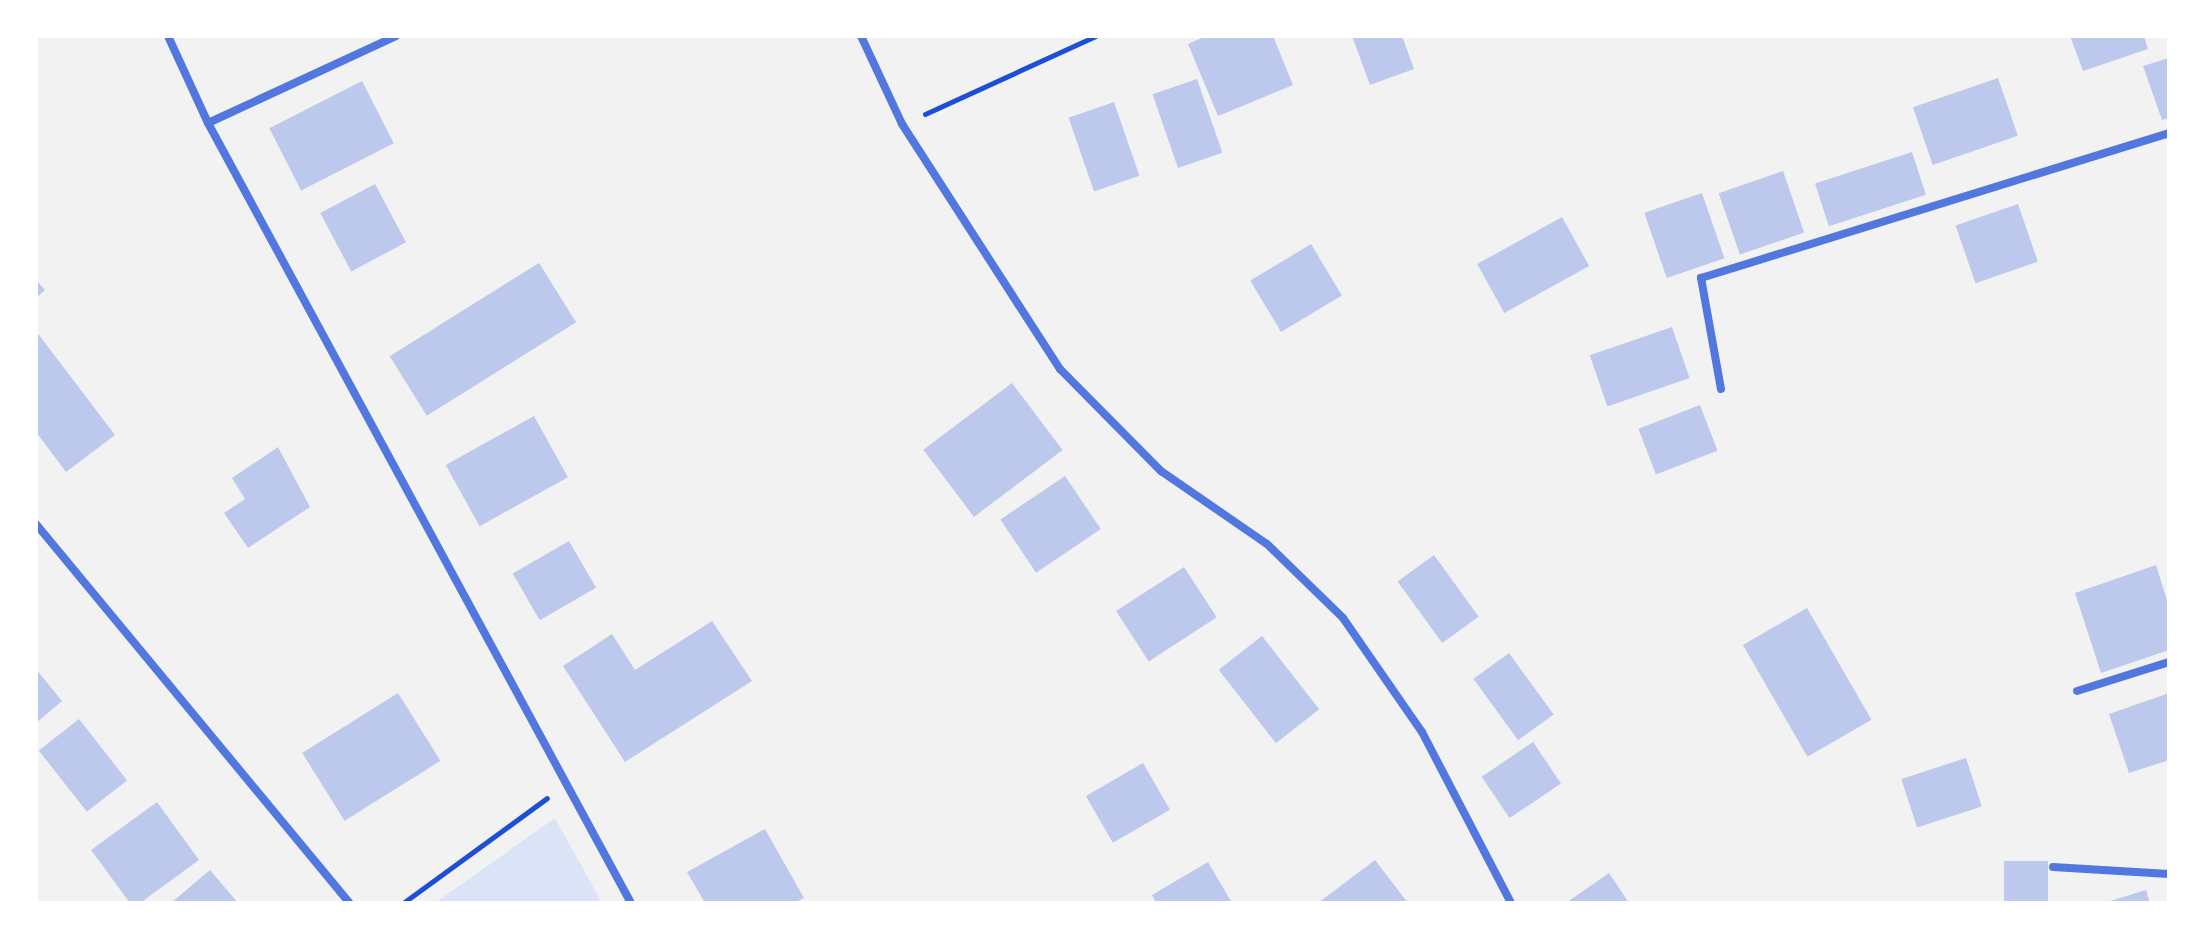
<!DOCTYPE html>
<style>
body{margin:0}
#map{position:relative;width:2205px;height:939px;overflow:hidden;background:#f2f2f2;font-family:Barlow,sans-serif}
div>[style]{position:absolute}
[style*='--x']{left:calc(var(--x)*1px);top:calc(var(--y)*1px);width:calc(var(--w)*1px);rotate:calc(var(--a)*1deg)}
.green>*{inset:0;background:#dbe4f7}
.building>*{inset:0;background:#bdc9ec;transform-origin:0 0}
.path>*{height:5px;margin:-2.5px;padding:0 2.5px;transform-origin:2.5px;border-radius:2.5px;background:#1d4ed8}
.minor>*{height:8px;margin:-4px;padding:0 4px;transform-origin:4px;border-radius:4px;background:#5277de}
span{translate:-50% -50%;white-space:nowrap;text-align:center;line-height:1.15;-webkit-text-stroke:7px #fff;paint-order:stroke}
.frame{position:absolute;inset:0;border:38px solid #fff;pointer-events:none}
</style>
<div id="map">
<div class="green">
<div style="clip-path:polygon(555px 818px,602px 903px,435px 903px)"></div>
</div>
<div class="building">
<div style="clip-path:polygon(1206px 36px,1273px 36px,1293px 85px,1218px 116px,1188px 44px)"></div>
<div style="clip-path:polygon(1352px 36px,1402px 36px,1414px 69px,1370px 85px)"></div>
<div style="clip-path:polygon(2070px 36px,2144px 36px,2148px 49px,2083px 71px)"></div>
<div style="clip-path:polygon(2169px 58px,2169px 118px,2162px 120px,2143px 66px)"></div>
<div style="left:1998px;top:78px;width:61px;height:90px;rotate:71deg"></div>
<div style="left:1197px;top:79px;width:78px;height:47px;rotate:71deg"></div>
<div style="left:362px;top:81px;width:70px;height:104px;rotate:63deg"></div>
<div style="left:1114px;top:102px;width:78px;height:48px;rotate:71deg"></div>
<div style="left:1912px;top:152px;width:45px;height:102px;rotate:72deg"></div>
<div style="left:1783px;top:171px;width:65px;height:68px;rotate:71deg"></div>
<div style="left:375px;top:184px;width:66px;height:62px;rotate:62deg"></div>
<div style="left:1702px;top:193px;width:69px;height:61px;rotate:71deg"></div>
<div style="left:2018px;top:204px;width:61px;height:66px;rotate:71deg"></div>
<div style="left:1562px;top:217px;width:56px;height:97px;rotate:61deg"></div>
<div style="left:1311px;top:244px;width:60px;height:71px;rotate:59deg"></div>
<div style="left:539px;top:263px;width:70px;height:176px;rotate:58deg"></div>
<div style="clip-path:polygon(36px 280px,45px 290px,36px 298px)"></div>
<div style="left:1672px;top:327px;width:54px;height:87px;rotate:71deg"></div>
<div style="clip-path:polygon(36px 331px,115px 435px,66px 472px,36px 432px)"></div>
<div style="left:1012px;top:383px;width:84px;height:111px;rotate:53deg"></div>
<div style="left:1700px;top:405px;width:49px;height:66px;rotate:69deg"></div>
<div style="left:534px;top:416px;width:70px;height:101px;rotate:61deg"></div>
<div style="clip-path:polygon(278px 447px,310px 507px,248px 548px,224px 513px,245px 499px,232px 478px)"></div>
<div style="left:1065px;top:476px;width:64px;height:78px;rotate:56deg"></div>
<div style="left:569px;top:541px;width:54px;height:65px;rotate:60deg"></div>
<div style="left:1434px;top:555px;width:76px;height:45px;rotate:54deg"></div>
<div style="clip-path:polygon(2156px 565px,2169px 607px,2169px 650px,2101px 673px,2075px 593px)"></div>
<div style="left:1184px;top:567px;width:60px;height:81px;rotate:57deg"></div>
<div style="left:1807px;top:608px;width:129px;height:74px;rotate:60deg"></div>
<div style="clip-path:polygon(712px 621px,752px 681px,625px 762px,563px 666px,612px 634px,635px 670px)"></div>
<div style="left:1262px;top:636px;width:93px;height:55px;rotate:52deg"></div>
<div style="left:1509px;top:653px;width:76px;height:44px;rotate:54deg"></div>
<div style="clip-path:polygon(36px 669px,62px 701px,36px 723px)"></div>
<div style="left:398px;top:693px;width:80px;height:113px;rotate:58deg"></div>
<div style="clip-path:polygon(2169px 693px,2169px 760px,2129px 773px,2109px 714px)"></div>
<div style="left:79px;top:719px;width:78px;height:51px;rotate:52deg"></div>
<div style="left:1533px;top:742px;width:50px;height:62px;rotate:56deg"></div>
<div style="left:1966px;top:758px;width:51px;height:68px;rotate:72deg"></div>
<div style="left:1143px;top:763px;width:54px;height:66px;rotate:60deg"></div>
<div style="clip-path:polygon(157px 802px,199px 860px,140px 903px,130px 903px,91px 850px)"></div>
<div style="clip-path:polygon(765px 829px,804px 898px,794px 903px,705px 903px,687px 872px)"></div>
<div style="clip-path:polygon(1375px 860px,1408px 903px,1318px 903px)"></div>
<div style="left:2004px;top:861px;width:44px;height:42px"></div>
<div style="clip-path:polygon(1208px 862px,1232px 903px,1156px 903px,1152px 895px)"></div>
<div style="clip-path:polygon(210px 870px,238px 903px,171px 903px)"></div>
<div style="clip-path:polygon(1609px 873px,1629px 903px,1566px 903px)"></div>
<div style="clip-path:polygon(2146px 890px,2150px 903px,2107px 903px,2107px 902px)"></div>
</div>
<div class="path">
<div style="--x:925;--y:114;--w:187;--a:-24.6"></div>
<div style="--x:403;--y:903;--w:178;--a:-36.1"></div>
</div>
<div class="minor">
<div style="--x:168;--y:36;--w:96;--a:65.3"></div>
<div style="--x:208;--y:123;--w:887;--a:61.53"></div>
<div style="--x:861;--y:36;--w:97;--a:65"></div>
<div style="--x:902;--y:124;--w:292;--a:57.2"></div>
<div style="--x:1060;--y:369;--w:144;--a:45.3"></div>
<div style="--x:1161;--y:471;--w:129;--a:34.6"></div>
<div style="--x:1267;--y:544;--w:106;--a:44.2"></div>
<div style="--x:1343;--y:618;--w:139;--a:55.3"></div>
<div style="--x:1422;--y:732;--w:193;--a:62.5"></div>
<div style="--x:208;--y:123;--w:207;--a:-24.8"></div>
<div style="--x:1721;--y:389;--w:113;--a:-100.2"></div>
<div style="--x:1701;--y:278;--w:490;--a:-17.2"></div>
<div style="--x:36;--y:524;--w:492;--a:50.4"></div>
<div style="--x:2077;--y:691;--w:96;--a:-17.5"></div>
<div style="--x:2053;--y:867;--w:116;--a:3.5"></div>
</div>
<div class="frame"></div>
</div>
